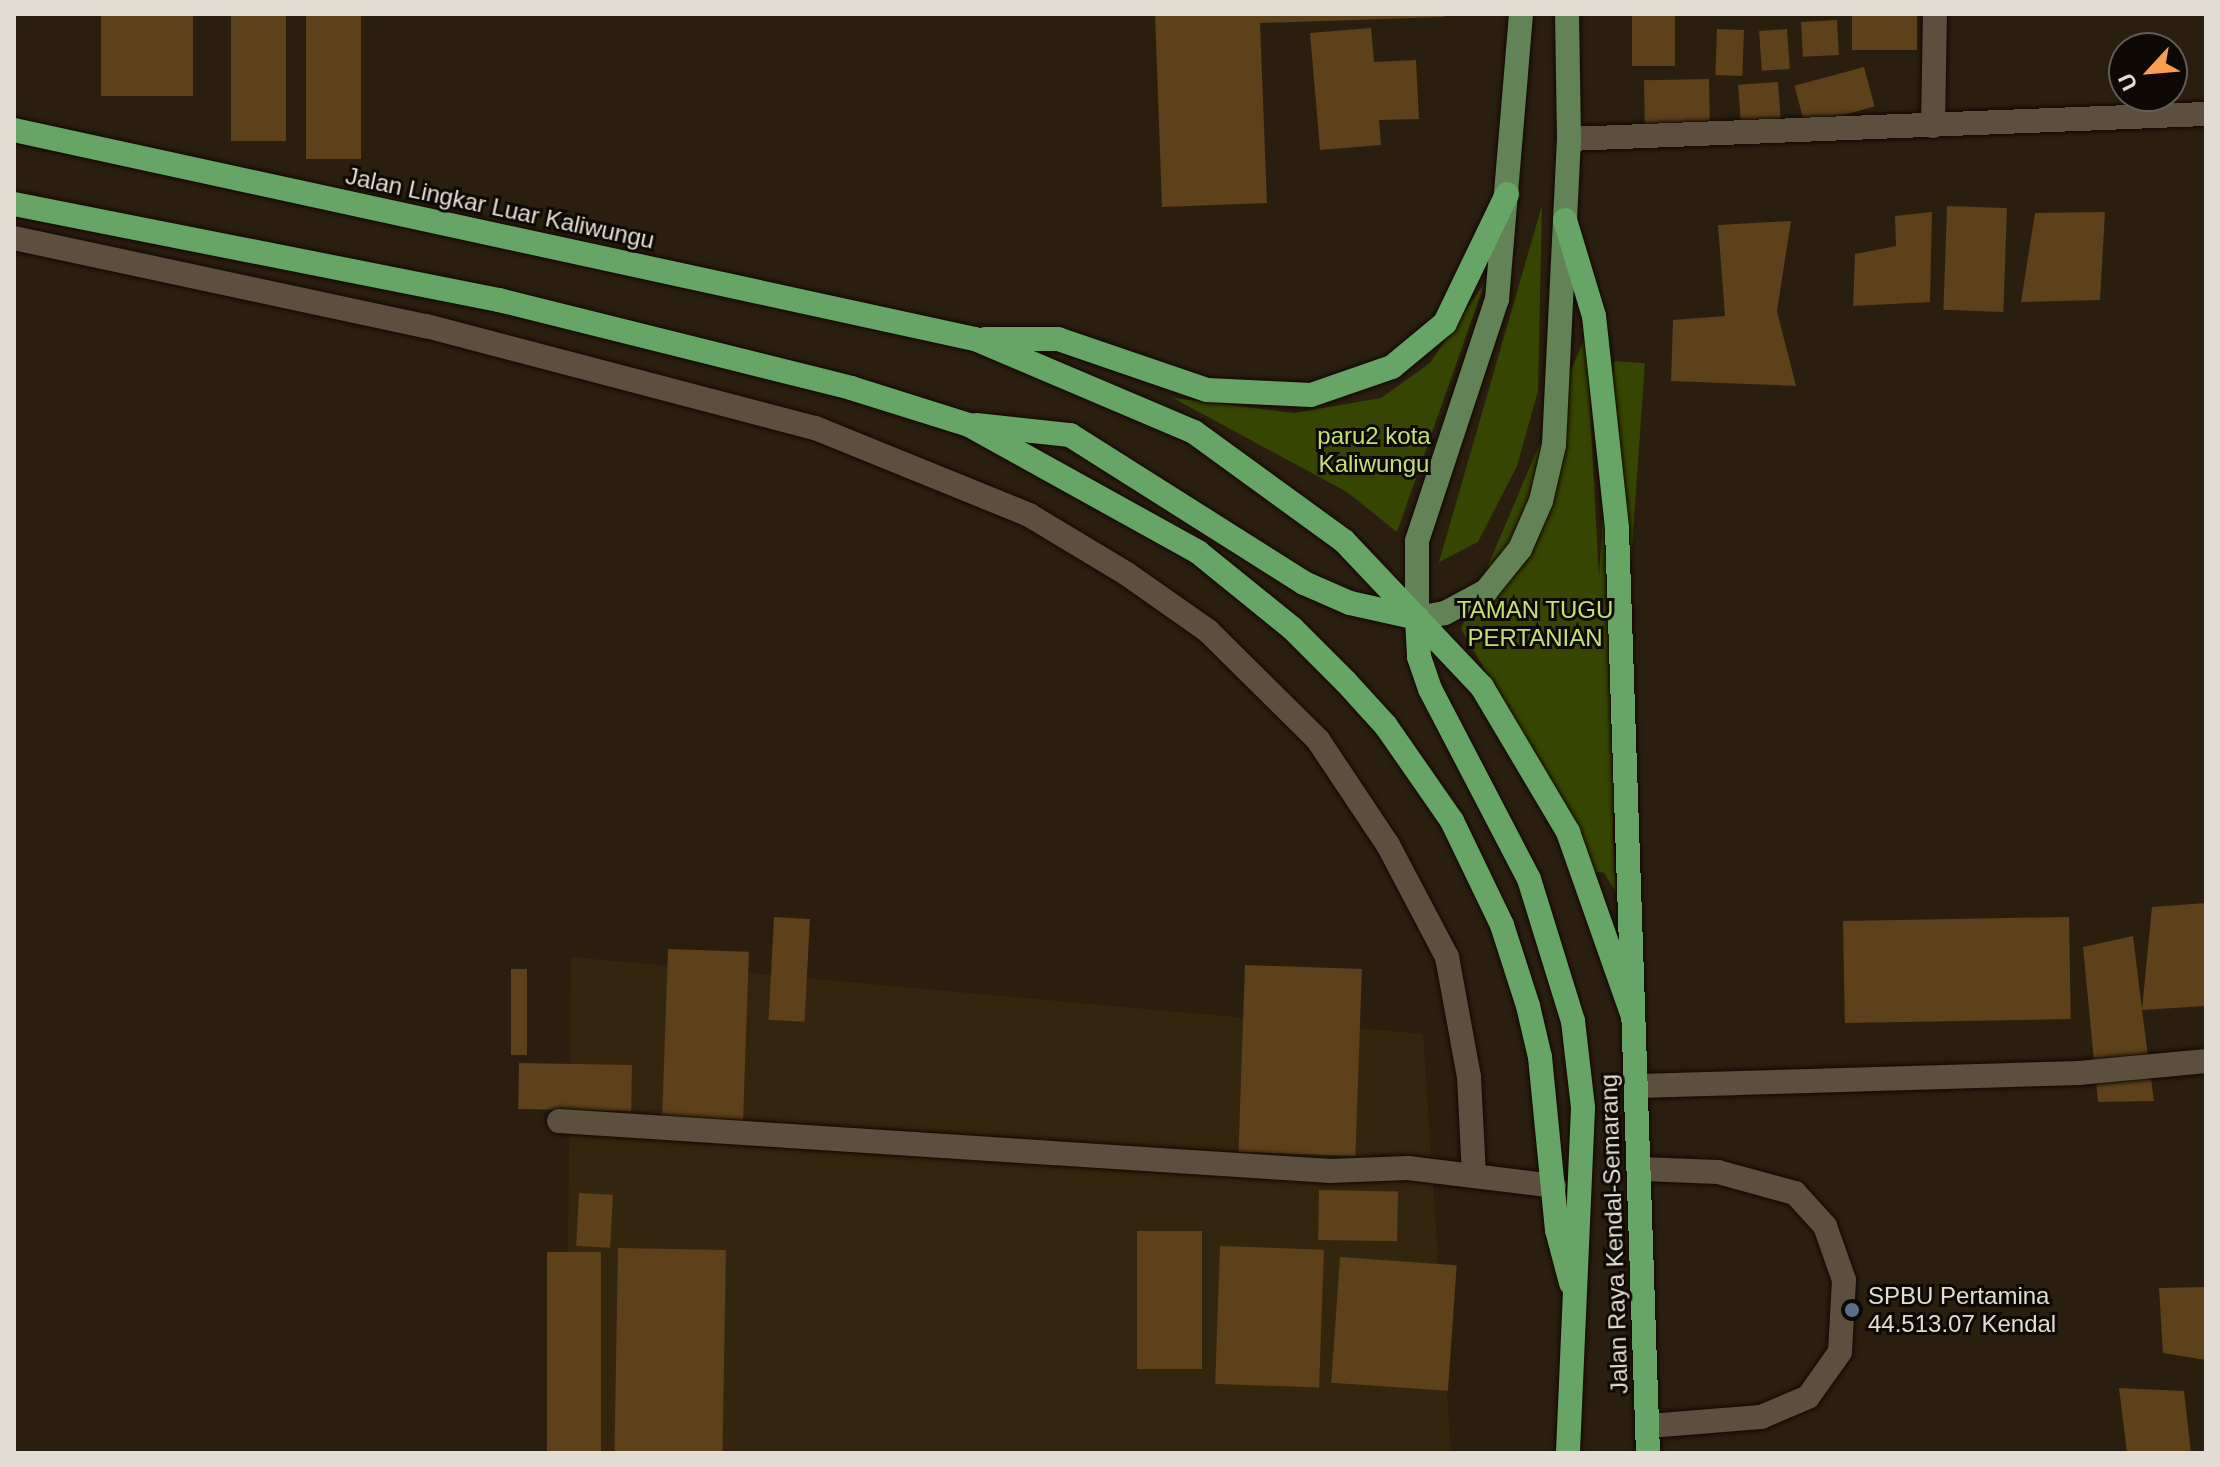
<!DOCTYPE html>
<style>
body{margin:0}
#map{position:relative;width:2220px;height:1467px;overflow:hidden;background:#2a1e0f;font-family:Helvetica,sans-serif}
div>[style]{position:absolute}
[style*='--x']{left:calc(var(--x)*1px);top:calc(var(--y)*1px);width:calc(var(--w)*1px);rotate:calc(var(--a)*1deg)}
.built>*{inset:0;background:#34250f}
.green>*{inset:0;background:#364502;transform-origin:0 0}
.building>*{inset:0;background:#5c411b;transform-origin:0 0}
.roads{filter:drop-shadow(0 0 2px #120800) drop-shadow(0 0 2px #120800)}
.minor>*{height:24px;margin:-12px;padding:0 12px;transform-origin:12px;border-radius:12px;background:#5c4f3e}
.major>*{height:24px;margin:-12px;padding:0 12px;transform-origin:12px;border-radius:12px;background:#628356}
.highway>*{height:24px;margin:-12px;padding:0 12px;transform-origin:12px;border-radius:12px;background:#66a566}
.dots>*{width:22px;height:22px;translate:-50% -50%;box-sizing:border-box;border:4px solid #0e0904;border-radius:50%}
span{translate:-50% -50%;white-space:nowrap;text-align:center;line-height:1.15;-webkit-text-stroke:6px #0e0904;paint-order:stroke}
.street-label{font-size:24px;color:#e3dcd2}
.park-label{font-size:24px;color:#c1e176}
.poi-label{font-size:24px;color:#e3dcd2}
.left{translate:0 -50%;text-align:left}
.frame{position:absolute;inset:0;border:16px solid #e3dcd2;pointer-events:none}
.north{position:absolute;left:2108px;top:32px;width:80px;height:80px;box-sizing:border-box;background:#0e0904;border:2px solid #635d56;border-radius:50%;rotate:244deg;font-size:22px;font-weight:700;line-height:32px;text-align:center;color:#e3dcd2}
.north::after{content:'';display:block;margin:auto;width:28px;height:36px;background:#fb9e52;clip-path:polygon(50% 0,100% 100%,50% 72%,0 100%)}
</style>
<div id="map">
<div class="built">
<div style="clip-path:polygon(571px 957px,1423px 1034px,1451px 1453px,566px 1453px)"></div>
</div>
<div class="green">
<div style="clip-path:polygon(1542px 205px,1538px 391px,1517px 466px,1478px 542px,1439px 562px)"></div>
<div style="clip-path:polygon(1485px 282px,1397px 532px,1347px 492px,1173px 398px,1294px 413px,1381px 398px,1430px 363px)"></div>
<div style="clip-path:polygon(1586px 335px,1616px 893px,1461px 629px)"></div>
<div style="left:1614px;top:361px;width:31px;height:511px;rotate:4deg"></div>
</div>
<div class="building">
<div style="left:101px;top:14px;width:92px;height:82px"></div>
<div style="left:231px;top:14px;width:55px;height:127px"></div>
<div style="left:306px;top:14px;width:55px;height:145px"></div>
<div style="clip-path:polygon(1155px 14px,1444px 14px,1444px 17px,1260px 23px,1267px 203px,1162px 207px)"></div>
<div style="left:1632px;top:14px;width:43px;height:52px"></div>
<div style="left:1852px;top:14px;width:65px;height:36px"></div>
<div style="left:1837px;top:20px;width:35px;height:36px;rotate:87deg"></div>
<div style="clip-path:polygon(1371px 28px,1374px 62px,1416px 60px,1419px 119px,1379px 120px,1381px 145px,1320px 150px,1310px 33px)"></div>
<div style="left:1717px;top:29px;width:27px;height:46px;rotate:2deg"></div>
<div style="left:1787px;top:29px;width:40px;height:28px;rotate:86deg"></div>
<div style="left:1864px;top:67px;width:41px;height:72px;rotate:75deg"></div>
<div style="left:1709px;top:79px;width:53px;height:65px;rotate:89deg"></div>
<div style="left:1778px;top:82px;width:47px;height:40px;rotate:86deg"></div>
<div style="left:2007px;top:208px;width:104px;height:60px;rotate:92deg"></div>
<div style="clip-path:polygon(1932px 212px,1930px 302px,1853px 306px,1855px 254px,1896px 246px,1895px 216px)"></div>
<div style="clip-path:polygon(2105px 212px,2100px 300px,2021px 302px,2035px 213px)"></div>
<div style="clip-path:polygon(1791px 221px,1777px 311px,1796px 386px,1671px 381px,1673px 320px,1725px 316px,1718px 225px)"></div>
<div style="clip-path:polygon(2206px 903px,2206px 1006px,2142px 1010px,2154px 1101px,2098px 1102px,2083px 947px,2133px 936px,2142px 1009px,2152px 907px)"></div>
<div style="left:774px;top:917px;width:36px;height:103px;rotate:3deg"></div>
<div style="left:2069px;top:917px;width:102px;height:226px;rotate:89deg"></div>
<div style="left:668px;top:949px;width:81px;height:168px;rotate:2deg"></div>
<div style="left:1245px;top:965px;width:117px;height:187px;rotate:2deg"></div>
<div style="left:511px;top:969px;width:16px;height:86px"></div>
<div style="left:519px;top:1063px;width:113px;height:46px;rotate:1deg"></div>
<div style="left:1319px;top:1190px;width:79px;height:50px;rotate:1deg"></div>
<div style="left:579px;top:1193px;width:34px;height:53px;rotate:3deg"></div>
<div style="left:1137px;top:1231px;width:65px;height:138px"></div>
<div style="left:1220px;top:1246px;width:104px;height:138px;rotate:2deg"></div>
<div style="left:618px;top:1248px;width:108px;height:205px;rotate:1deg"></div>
<div style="left:547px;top:1252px;width:54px;height:201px"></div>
<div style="left:1340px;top:1257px;width:117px;height:126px;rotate:4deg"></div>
<div style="clip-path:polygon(2204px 1287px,2206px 1360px,2163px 1353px,2159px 1288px)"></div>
<div style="clip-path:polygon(2119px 1388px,2184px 1391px,2191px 1453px,2127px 1453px)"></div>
</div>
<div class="roads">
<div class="minor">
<div style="--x:1933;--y:126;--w:112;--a:-89"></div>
<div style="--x:1569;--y:139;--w:637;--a:-2.25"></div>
<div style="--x:14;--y:238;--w:421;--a:12.1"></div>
<div style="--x:426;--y:326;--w:402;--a:14.7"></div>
<div style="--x:815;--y:428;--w:231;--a:22.1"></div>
<div style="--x:1029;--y:515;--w:114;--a:31"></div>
<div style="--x:1127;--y:574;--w:99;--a:35.1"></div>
<div style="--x:1208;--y:631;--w:155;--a:44.7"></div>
<div style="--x:1318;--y:740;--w:126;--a:56.3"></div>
<div style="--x:1388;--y:845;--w:127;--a:62.2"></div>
<div style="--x:1447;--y:957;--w:122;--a:79.6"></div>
<div style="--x:1469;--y:1077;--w:99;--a:87.1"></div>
<div style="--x:1639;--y:1086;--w:440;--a:-1.7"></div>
<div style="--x:2079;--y:1073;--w:128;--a:-5.4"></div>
<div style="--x:559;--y:1121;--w:773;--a:3.71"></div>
<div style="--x:1330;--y:1171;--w:78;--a:-2.2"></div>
<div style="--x:1408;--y:1168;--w:147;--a:7"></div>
<div style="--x:1641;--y:1169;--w:77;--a:2.2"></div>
<div style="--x:1718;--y:1172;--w:80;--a:15.3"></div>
<div style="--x:1795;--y:1193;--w:45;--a:47.7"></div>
<div style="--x:1825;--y:1226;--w:57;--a:70.6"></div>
<div style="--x:1844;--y:1280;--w:72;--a:93.2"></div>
<div style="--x:1840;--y:1352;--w:55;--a:125.4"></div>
<div style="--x:1808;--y:1397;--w:51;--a:156.9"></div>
<div style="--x:1761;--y:1417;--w:113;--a:175.4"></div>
</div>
<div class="major">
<div style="--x:1521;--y:14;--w:286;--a:94.8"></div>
<div style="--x:1497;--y:299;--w:255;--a:108.3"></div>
<div style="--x:1417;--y:541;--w:77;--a:90"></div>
<div style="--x:1417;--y:618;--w:28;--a:-10"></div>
<div style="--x:1445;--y:613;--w:47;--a:-28.2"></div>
<div style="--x:1486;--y:591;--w:54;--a:-51"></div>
<div style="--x:1520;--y:549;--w:52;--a:-66.4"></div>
<div style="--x:1541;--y:501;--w:57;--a:-76.9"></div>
<div style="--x:1554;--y:445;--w:306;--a:-87.2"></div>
<div style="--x:1569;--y:139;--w:125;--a:-90.9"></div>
</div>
<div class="highway">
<div style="--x:14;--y:130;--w:983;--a:12.27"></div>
<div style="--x:975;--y:339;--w:238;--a:23"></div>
<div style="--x:1194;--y:432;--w:185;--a:36"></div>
<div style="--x:1344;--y:541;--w:201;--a:46.6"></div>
<div style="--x:1482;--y:687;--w:169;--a:59.3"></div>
<div style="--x:1568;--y:832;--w:193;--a:70.6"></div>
<div style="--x:14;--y:204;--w:494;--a:11.2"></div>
<div style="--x:499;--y:300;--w:363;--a:14"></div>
<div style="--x:851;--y:388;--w:124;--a:17.4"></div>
<div style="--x:969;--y:425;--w:262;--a:29"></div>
<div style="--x:1198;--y:552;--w:121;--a:39"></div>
<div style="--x:1292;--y:628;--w:76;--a:45"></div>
<div style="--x:1346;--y:682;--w:59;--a:47.7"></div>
<div style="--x:1386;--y:726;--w:116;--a:55.2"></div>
<div style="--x:1452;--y:821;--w:115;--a:64.3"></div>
<div style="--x:1502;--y:925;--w:85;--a:72.2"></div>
<div style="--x:1528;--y:1006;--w:52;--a:76.8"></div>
<div style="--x:1540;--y:1057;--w:174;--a:84.4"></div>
<div style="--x:1557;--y:1230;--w:55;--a:75.2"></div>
<div style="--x:1565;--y:220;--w:100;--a:73.2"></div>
<div style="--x:1594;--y:316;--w:214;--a:83.8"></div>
<div style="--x:1617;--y:529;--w:925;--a:88.08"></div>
<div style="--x:985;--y:339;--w:73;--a:0"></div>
<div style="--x:1058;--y:339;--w:157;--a:18.9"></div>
<div style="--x:1207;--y:390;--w:104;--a:2.8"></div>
<div style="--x:1311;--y:395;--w:86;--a:-19.1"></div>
<div style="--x:1392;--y:367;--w:69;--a:-39.7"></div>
<div style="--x:1445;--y:323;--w:143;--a:-64.3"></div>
<div style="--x:976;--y:425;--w:95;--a:6.1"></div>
<div style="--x:1070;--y:435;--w:277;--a:32.3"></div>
<div style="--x:1304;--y:583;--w:50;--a:23.5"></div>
<div style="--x:1350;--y:603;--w:69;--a:12.6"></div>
<div style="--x:1417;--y:618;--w:39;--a:87"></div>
<div style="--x:1419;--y:657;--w:34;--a:71"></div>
<div style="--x:1430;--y:689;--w:214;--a:62.5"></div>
<div style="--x:1529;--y:879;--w:149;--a:72.8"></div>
<div style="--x:1573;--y:1021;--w:88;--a:83.4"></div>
<div style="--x:1583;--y:1108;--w:345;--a:92.5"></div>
</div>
</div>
<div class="dots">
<div style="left:1852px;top:1310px;background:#5c6f8a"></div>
</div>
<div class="street-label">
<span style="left:500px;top:208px;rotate:12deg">Jalan Lingkar Luar Kaliwungu</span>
<span style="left:1614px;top:1234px;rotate:-92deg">Jalan Raya Kendal-Semarang</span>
</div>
<div class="park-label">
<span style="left:1374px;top:450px">paru2 kota<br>Kaliwungu</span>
<span style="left:1535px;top:624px">TAMAN TUGU<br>PERTANIAN</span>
</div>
<div class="poi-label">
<span class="left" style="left:1868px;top:1310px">SPBU Pertamina<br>44.513.07 Kendal</span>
</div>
<div class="frame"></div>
<div class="north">U</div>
</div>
